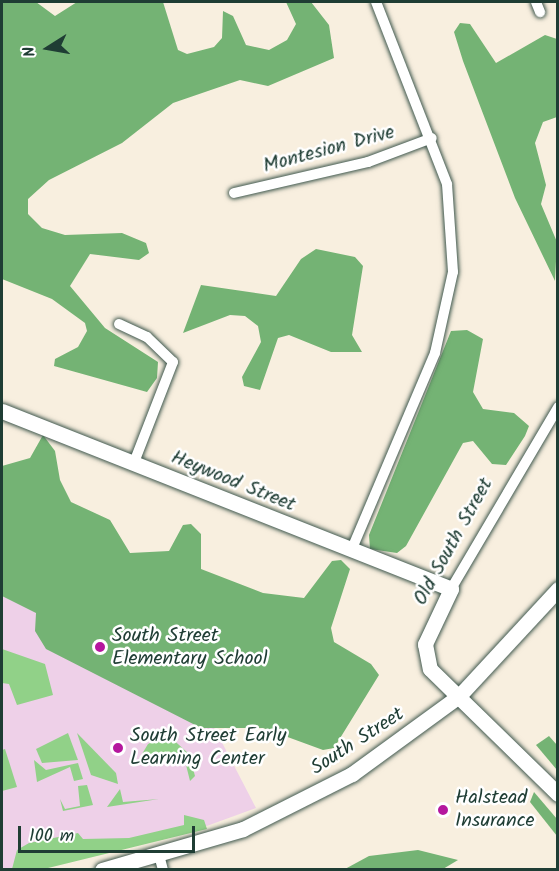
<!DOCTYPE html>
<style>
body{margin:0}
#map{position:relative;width:559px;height:871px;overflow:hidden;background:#f8efdf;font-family:Kalam,sans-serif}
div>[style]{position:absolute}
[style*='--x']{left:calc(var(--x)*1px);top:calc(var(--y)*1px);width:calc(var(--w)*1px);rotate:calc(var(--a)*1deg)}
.built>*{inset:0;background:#eed0e8}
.green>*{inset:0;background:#91d188}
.forest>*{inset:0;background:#74b374}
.roads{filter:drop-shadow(0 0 2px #40584e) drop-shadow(0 0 2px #40584e)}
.street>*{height:10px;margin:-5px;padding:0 5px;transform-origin:5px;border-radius:5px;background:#fff}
.secondary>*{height:15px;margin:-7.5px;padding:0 7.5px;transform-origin:7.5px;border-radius:7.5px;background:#fff}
.dots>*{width:16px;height:16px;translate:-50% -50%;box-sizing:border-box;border:3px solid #fff;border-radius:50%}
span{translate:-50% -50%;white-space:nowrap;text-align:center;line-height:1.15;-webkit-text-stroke:5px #fff;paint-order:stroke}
.street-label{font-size:20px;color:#1f3d34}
.poi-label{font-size:20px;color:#1f3d34}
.left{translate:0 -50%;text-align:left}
.frame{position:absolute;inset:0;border:3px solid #1f3d34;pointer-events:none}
.north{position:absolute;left:18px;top:18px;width:60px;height:60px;-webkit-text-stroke:4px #fff;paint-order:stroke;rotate:259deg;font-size:16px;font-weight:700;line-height:24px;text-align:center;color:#1f3d34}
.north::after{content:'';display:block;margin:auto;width:21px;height:27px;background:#1f3d34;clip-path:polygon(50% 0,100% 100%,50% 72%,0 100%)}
.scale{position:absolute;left:18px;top:826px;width:177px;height:27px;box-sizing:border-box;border:3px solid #1f3d34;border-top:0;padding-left:8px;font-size:18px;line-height:21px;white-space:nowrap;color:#1f3d34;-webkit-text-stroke:4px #fff;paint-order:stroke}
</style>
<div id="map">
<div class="built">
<div style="clip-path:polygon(2px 528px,130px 553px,230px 592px,166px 701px,215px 729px,256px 808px,193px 831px,39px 869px,2px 869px)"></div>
</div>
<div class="green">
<div style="clip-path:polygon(2px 649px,45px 664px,53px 695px,17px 705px,9px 684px,2px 683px)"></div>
<div style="clip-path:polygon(68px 733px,78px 760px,42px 763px,36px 749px)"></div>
<div style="clip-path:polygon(77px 733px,116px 773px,118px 784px,91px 775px)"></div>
<div style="clip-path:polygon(167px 734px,189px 754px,195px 776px,190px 781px,184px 757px,171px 760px,168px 752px,139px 759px,148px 744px)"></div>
<div style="clip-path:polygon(5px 749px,17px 787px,2px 791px,2px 750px)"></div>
<div style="clip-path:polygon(34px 760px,46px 770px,78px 763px,83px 779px,74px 781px,70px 767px,37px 782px)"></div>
<div style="clip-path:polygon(87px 785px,93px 805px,63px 811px,60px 799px,65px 809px,80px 806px,78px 786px)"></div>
<div style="clip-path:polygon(120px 789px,123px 802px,159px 799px,107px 807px)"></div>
<div style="clip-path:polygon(184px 815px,204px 820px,207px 829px,44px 869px,12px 869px,17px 850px,29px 843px,78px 833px,83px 839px,129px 838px,184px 825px)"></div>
</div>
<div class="forest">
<div style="clip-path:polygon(2px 2px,36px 2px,55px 16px,77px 2px,163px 2px,178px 50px,187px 54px,214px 47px,222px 38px,223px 11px,233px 16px,246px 45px,269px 50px,287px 40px,296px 24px,286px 2px,311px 2px,329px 25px,334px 58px,268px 86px,240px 80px,173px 103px,122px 143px,49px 180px,28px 199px,28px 214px,42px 228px,65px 235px,122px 233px,146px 243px,149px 253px,139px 260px,90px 254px,70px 286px,105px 328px,158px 362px,157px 378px,147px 392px,54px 366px,55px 359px,78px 347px,87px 331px,85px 323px,52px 299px,2px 279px)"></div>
<div style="clip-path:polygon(460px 23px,470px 24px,496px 63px,545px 35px,557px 39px,557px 117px,543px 122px,535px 143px,546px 185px,541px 204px,557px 242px,555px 281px,515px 198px,463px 61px,454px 32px)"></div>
<div style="clip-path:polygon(316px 249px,355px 257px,363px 266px,352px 335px,362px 352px,331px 352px,289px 335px,278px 338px,260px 390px,244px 386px,242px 377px,261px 342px,258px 326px,245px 316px,230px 315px,183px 333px,201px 285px,276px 296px,301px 259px)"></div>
<div style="clip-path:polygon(467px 330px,483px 339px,473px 392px,483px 409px,514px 413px,529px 426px,525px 436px,506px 465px,492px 464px,473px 441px,463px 443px,406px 546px,397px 553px,370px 549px,369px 535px,451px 331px)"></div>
<div style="clip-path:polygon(43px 435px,55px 451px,60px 480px,71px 502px,110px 520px,130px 553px,169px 551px,183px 525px,191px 524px,201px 534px,201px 569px,263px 593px,304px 598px,332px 561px,341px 560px,350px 569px,331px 628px,334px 642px,371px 664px,379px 675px,334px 748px,323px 750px,263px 728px,201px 728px,46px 649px,35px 631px,36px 613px,2px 596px,2px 466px,30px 458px)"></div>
<div style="clip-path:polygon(549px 736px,557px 745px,557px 770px,536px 745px)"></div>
<div style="clip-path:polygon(534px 792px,557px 819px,557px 836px,530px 802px)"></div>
<div style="clip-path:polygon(418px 850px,458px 860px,443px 869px,345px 869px,369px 856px)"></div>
</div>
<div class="roads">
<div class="street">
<div style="--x:536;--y:2;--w:11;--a:68"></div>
<div style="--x:234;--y:193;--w:138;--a:-13"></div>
<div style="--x:368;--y:162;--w:68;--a:-20.6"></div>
<div style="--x:119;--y:324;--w:31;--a:25"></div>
<div style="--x:147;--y:337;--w:36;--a:44"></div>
<div style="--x:173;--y:362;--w:110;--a:111.2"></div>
<div style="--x:351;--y:551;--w:215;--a:-67"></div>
<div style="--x:435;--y:353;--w:83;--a:-77.5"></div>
<div style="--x:453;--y:272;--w:88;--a:-93.9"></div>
<div style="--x:447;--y:184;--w:195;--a:-111.3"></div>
<div style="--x:451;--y:589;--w:211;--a:-59.5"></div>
<div style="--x:159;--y:855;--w:16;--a:75"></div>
</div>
<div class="secondary">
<div style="--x:2;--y:411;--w:483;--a:21.6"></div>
<div style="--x:451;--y:589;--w:61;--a:115.3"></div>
<div style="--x:425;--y:644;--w:25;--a:79"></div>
<div style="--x:430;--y:669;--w:179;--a:44.3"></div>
<div style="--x:102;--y:870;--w:147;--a:-16.2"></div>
<div style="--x:243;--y:829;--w:122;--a:-26.8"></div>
<div style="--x:352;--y:774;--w:132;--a:-36.1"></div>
<div style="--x:459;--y:696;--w:146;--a:-47.2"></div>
</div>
</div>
<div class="dots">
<div style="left:100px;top:647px;background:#b5179e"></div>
<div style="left:118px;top:748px;background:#b5179e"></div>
<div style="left:443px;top:810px;background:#b5179e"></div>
</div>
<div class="street-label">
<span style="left:329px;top:150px;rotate:-15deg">Montesion Drive</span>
<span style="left:233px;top:482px;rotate:22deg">Heywood Street</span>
<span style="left:454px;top:542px;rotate:-61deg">Old South Street</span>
<span style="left:358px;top:742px;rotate:-33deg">South Street</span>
</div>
<div class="poi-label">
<span class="left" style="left:112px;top:648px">South Street<br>Elementary School</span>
<span class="left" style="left:130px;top:748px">South Street Early<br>Learning Center</span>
<span class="left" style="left:455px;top:810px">Halstead<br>Insurance</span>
</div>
<div class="frame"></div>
<div class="north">N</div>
<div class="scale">100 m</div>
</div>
